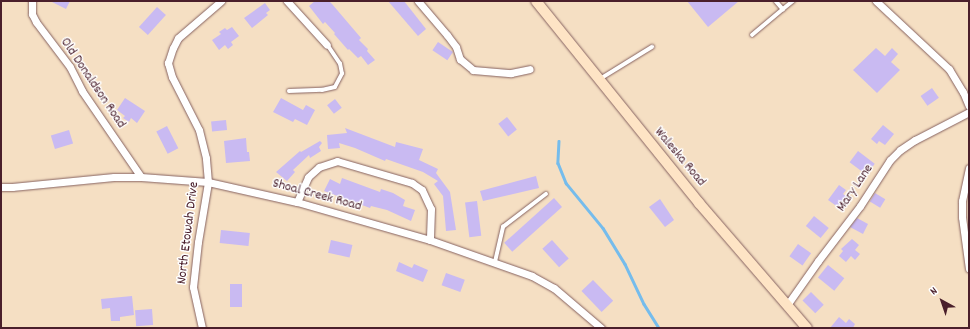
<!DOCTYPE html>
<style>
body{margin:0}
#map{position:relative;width:970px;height:329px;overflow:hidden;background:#f5dfc3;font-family:Dekko,sans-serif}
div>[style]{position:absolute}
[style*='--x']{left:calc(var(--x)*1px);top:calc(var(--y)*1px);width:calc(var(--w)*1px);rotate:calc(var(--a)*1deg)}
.stream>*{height:2.5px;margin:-1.25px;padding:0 1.25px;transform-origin:1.25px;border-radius:1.25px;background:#75bcec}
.building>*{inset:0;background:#c9baf2;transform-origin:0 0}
.roads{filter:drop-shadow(0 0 1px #866260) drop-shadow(0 0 1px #866260)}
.lane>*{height:3.5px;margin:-1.75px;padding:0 1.75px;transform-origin:1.75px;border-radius:1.75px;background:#fff}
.street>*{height:7px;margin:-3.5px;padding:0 3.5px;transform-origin:3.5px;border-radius:3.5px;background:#fff}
.secondary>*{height:10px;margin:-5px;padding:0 5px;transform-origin:5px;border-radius:5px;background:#fee4c5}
span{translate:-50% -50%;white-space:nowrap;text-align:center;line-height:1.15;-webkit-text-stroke:3px #fff;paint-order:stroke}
.street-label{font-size:14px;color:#4a1f2b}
.frame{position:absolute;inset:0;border:2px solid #4a1f2b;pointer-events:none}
.north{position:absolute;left:922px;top:281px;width:40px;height:40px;-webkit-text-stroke:3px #fff;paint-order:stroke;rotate:320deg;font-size:11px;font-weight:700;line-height:16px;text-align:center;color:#4a1f2b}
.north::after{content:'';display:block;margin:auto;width:14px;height:18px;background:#4a1f2b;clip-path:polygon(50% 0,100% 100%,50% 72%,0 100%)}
</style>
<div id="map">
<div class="stream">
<div style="--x:559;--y:141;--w:22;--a:93"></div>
<div style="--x:558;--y:163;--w:22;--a:68"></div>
<div style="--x:566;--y:183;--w:58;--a:50.6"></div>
<div style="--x:603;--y:228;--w:42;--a:58.6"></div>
<div style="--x:625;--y:264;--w:44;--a:64.6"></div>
<div style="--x:644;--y:304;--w:28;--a:58"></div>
</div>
<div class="building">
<div style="clip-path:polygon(50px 1px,70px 1px,66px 9px)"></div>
<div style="clip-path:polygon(315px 1px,329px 1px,332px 4px,361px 38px,359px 40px,368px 49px,367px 51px,375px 60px,368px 65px,361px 56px,358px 58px,349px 49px,348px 50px,334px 34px,335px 33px,325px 22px,323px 24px,309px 6px)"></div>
<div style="clip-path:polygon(388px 1px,404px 1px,426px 29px,418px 36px)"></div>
<div style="clip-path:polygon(687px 1px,739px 1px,708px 27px)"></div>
<div style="clip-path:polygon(265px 3px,270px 10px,266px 13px,268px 15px,252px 28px,244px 18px)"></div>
<div style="left:157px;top:7px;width:12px;height:27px;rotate:42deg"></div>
<div style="clip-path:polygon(232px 27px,239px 36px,231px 42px,233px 45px,228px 49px,225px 45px,219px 50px,212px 40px,221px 34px,219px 32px,225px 28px,227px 30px)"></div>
<div style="left:438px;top:42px;width:18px;height:10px;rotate:34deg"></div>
<div style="clip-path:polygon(876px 48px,885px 56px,892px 48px,898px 54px,891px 62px,900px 70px,877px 93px,853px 70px)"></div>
<div style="left:932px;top:88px;width:12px;height:14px;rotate:55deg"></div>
<div style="clip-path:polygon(125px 98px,145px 111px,137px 123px,131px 118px,129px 122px,123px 118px,125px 116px,117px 110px)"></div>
<div style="clip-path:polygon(281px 98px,303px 110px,306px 105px,315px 110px,307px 125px,295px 119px,293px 122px,273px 112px)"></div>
<div style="left:335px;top:99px;width:11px;height:10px;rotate:52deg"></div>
<div style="left:507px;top:117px;width:16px;height:11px;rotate:52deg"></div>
<div style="left:226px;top:120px;width:10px;height:15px;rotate:84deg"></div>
<div style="clip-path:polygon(883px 125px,894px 134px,885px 145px,879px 141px,877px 144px,871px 139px)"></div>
<div style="left:167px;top:126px;width:25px;height:12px;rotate:63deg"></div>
<div style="clip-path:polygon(345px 128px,395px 147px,396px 142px,423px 149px,419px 160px,438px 169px,436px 173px,450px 192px,456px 230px,446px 231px,443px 196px,434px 184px,438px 181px,423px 172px,386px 159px,385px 161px,355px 148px,339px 143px,340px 148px,328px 149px,327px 135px,347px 133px)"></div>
<div style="left:69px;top:130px;width:14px;height:19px;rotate:73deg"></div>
<div style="clip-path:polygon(246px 138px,247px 152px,249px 152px,250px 161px,226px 163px,224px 141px)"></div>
<div style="clip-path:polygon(320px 141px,322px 143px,319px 147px,321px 151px,310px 158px,309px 155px,293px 170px,295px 172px,287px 181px,276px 172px,300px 151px,301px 152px)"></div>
<div style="left:858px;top:151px;width:21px;height:14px;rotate:37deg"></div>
<div style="clip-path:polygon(536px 176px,539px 188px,483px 201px,480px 191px)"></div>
<div style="clip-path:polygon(342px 178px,380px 192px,381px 189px,393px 193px,405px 200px,403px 206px,415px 210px,411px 221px,387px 210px,371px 206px,370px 208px,324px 191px,330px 179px,340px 184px)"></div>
<div style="clip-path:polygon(839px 185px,846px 190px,843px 194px,850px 199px,842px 210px,828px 200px)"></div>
<div style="left:875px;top:193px;width:12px;height:10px;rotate:31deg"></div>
<div style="left:554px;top:198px;width:12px;height:67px;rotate:48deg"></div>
<div style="clip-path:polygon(660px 199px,674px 220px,665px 227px,649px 207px)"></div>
<div style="left:477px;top:201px;width:35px;height:12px;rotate:83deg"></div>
<div style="left:814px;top:216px;width:19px;height:13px;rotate:39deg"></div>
<div style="clip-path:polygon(857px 218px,868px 224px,863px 234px,850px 227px)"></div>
<div style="left:221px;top:230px;width:29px;height:13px;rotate:6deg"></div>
<div style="clip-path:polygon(852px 239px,859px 245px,855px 250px,860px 254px,855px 260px,851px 256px,846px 262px,839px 256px,843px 251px,841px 249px)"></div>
<div style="left:331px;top:240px;width:22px;height:13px;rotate:13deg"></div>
<div style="left:552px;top:240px;width:25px;height:13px;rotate:48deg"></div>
<div style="left:798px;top:244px;width:16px;height:15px;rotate:35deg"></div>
<div style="clip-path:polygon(399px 262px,412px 268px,414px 264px,428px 270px,423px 282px,396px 271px)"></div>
<div style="left:828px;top:265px;width:21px;height:16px;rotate:39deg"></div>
<div style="left:446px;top:273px;width:20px;height:13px;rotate:20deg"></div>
<div style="left:593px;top:280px;width:29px;height:16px;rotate:46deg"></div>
<div style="left:230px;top:284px;width:12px;height:23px"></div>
<div style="left:811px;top:292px;width:18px;height:12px;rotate:45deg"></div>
<div style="clip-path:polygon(132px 296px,134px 315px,120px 317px,120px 321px,111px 321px,110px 308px,102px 309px,101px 299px)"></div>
<div style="left:152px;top:309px;width:16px;height:17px;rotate:86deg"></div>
<div style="clip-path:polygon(839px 317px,846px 323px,849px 319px,855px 324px,853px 328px,830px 328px)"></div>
</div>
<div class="roads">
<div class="lane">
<div style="--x:776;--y:1;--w:11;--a:49"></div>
<div style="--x:783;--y:9;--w:13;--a:-39"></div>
<div style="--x:752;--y:35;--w:40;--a:-40"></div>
<div style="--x:600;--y:79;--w:61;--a:-31.6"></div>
<div style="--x:289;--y:91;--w:33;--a:-2"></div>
<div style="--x:322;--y:90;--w:13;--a:-13"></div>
<div style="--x:335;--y:87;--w:15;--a:-62"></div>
<div style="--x:342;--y:74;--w:10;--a:-101"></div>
<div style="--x:340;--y:64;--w:23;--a:-124"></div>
<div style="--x:495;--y:262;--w:36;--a:-77"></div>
<div style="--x:503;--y:227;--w:54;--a:-37.5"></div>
</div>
<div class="street">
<div style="--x:32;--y:1;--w:13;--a:90"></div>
<div style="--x:32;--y:14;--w:9;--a:63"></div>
<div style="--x:36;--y:22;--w:56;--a:52.9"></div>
<div style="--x:70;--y:67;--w:27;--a:63"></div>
<div style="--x:82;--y:91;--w:104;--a:55.5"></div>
<div style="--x:287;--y:1;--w:59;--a:47.7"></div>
<div style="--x:418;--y:1;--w:45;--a:49.5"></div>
<div style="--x:447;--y:35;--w:15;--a:53"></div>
<div style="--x:456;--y:47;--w:13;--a:72"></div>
<div style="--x:460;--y:59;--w:17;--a:40"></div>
<div style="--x:473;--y:70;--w:38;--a:5"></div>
<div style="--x:511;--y:73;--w:19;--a:-12"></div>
<div style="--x:876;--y:1;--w:100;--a:43"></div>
<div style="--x:949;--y:69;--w:27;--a:59"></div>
<div style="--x:963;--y:92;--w:15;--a:67"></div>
<div style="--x:969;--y:168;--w:34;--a:102"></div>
<div style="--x:962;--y:201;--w:16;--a:90"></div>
<div style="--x:962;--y:217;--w:52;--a:82.3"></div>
<div style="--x:1;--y:187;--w:11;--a:0"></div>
<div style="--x:12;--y:187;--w:102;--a:-5.6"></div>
<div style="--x:114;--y:177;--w:27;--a:0"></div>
<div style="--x:141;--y:177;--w:67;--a:4.3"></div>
<div style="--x:208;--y:182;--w:91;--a:12.7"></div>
<div style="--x:297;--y:202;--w:138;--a:15.9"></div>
<div style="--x:430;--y:240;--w:108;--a:19.4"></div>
<div style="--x:532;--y:276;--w:25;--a:29"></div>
<div style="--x:554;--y:288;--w:62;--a:40.4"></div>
<div style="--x:297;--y:202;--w:27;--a:-66"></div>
<div style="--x:308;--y:177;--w:15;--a:-42"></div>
<div style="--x:319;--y:167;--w:19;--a:-18"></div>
<div style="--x:337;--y:161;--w:78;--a:16.3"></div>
<div style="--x:412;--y:183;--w:12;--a:35"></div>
<div style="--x:422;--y:190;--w:21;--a:65"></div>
<div style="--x:431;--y:209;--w:31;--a:92"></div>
<div style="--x:787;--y:305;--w:54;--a:-54.8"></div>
<div style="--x:818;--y:261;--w:69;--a:-52.6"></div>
<div style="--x:860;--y:206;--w:55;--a:-56.9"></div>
<div style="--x:890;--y:160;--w:14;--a:-45"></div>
<div style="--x:900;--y:150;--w:18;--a:-34"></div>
<div style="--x:915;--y:140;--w:61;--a:-27.4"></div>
<div style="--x:202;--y:328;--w:42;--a:-102.4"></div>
<div style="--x:193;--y:287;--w:45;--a:-83.7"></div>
<div style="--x:198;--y:242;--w:61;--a:-80.5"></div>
<div style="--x:208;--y:182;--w:24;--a:-95"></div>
<div style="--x:206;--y:158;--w:29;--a:-104"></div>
<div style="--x:199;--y:130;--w:59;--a:-117"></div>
<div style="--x:172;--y:77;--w:15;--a:-106"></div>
<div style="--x:168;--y:63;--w:16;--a:-72"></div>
<div style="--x:173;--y:48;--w:11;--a:-63"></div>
<div style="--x:178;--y:38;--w:57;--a:-40.7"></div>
</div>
<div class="secondary">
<div style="--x:536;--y:1;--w:260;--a:51.1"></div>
<div style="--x:699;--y:203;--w:165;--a:49.2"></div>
</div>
</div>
<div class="street-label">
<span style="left:93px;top:83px;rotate:56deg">Old Donaldson Road</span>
<span style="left:680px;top:157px;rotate:50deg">Waleska Road</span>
<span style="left:855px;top:188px;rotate:-56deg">Mary Lane</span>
<span style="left:317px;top:195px;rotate:15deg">Shoal Creek Road</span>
<span style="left:188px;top:233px;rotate:-83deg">North Etowah Drive</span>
</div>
<div class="frame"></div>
<div class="north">N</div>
</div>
